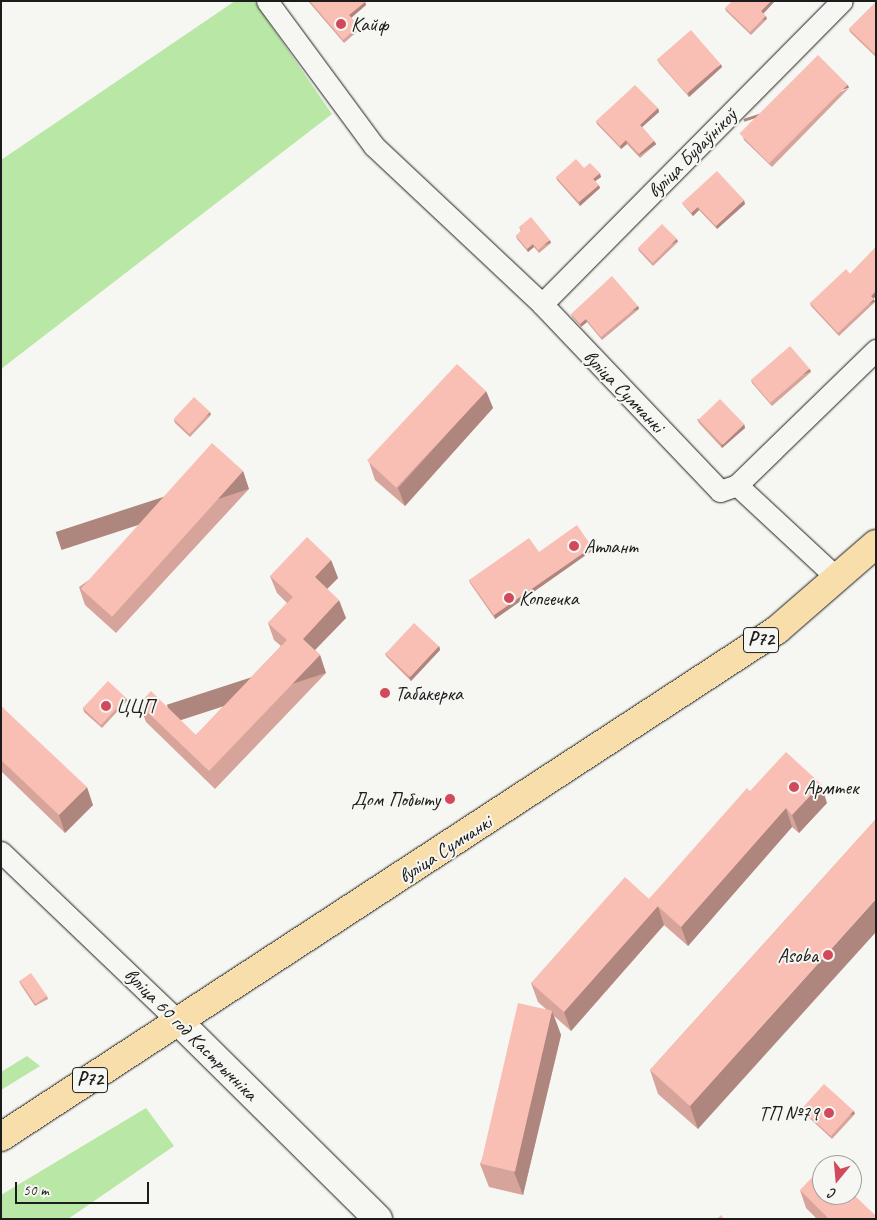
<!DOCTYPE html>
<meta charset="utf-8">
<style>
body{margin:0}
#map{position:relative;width:877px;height:1220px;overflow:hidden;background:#f6f6f2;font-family:Caveat,sans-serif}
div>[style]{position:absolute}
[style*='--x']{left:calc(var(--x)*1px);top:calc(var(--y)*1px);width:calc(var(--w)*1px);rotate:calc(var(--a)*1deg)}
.green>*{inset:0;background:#b8e7a6}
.roads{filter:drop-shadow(0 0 1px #1c1c1c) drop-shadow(0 0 1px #1c1c1c)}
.street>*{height:21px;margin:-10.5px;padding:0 10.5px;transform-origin:10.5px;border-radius:10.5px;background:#f6f6f2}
.secondary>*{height:28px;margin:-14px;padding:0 14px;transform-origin:14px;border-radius:14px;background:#f6f6f2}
.primary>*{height:28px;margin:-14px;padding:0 14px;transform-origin:14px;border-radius:14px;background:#f8deab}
.wall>*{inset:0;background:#d7a49b}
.shaded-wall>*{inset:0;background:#af867e;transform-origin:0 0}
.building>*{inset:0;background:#fabfb4;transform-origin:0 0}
.dots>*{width:14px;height:14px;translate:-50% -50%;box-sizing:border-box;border:2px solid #f6f6f2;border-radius:50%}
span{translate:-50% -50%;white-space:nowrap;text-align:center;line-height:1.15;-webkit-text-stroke:4px #f6f6f2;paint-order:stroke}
.shield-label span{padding:1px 4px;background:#f6f6f2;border:1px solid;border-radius:4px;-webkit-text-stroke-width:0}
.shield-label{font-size:19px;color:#1c1c1c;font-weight:700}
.poi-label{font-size:20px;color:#1c1c1c}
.left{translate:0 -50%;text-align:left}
.right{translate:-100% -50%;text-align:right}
.street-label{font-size:20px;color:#1c1c1c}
.frame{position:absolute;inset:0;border:2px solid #1c1c1c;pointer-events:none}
.north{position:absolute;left:812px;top:1155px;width:50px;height:50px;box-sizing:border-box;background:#f6f6f2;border:1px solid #9f9f9c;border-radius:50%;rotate:197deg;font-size:14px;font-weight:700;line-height:20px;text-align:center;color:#1c1c1c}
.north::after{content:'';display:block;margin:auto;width:18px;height:22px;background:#d1495b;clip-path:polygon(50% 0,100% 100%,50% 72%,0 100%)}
.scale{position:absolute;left:15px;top:1182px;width:134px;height:22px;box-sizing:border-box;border:2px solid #1c1c1c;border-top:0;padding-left:6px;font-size:15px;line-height:18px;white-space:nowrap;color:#1c1c1c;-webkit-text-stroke:4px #f6f6f2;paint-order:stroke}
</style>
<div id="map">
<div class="green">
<div style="clip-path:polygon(235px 1px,254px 1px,332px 114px,1px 369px,1px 160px)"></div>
<div style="clip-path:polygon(27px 1056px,40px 1066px,1px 1090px,1px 1072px)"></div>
<div style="clip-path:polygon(146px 1108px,174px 1146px,68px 1219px,1px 1219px,1px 1195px)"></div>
</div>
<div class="roads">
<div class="street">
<div style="--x:267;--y:1;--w:180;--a:53.6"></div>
<div style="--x:374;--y:146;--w:231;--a:43.2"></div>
<div style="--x:542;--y:304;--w:258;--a:46.4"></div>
<div style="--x:720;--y:491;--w:18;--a:-19"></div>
<div style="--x:737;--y:485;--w:194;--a:-44.2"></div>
<div style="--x:542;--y:304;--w:426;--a:-45.3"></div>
<div style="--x:737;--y:485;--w:138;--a:42.9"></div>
<div style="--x:1;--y:852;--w:246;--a:43.7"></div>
</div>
<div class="secondary">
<div style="--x:179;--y:1022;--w:280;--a:44.7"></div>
</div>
<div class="primary">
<div style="--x:1;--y:1137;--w:927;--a:-33.16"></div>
<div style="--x:777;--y:630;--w:131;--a:-41"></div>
</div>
</div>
<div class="wall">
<div style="clip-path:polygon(308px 1px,365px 1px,366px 5px,351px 18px,360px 29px,344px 43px)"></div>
<div style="clip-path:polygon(775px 1px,763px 14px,767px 19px,751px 35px,726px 11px,725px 8px)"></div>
<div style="clip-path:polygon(876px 2px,876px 57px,850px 32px,849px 29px)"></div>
<div style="clip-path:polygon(657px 59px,722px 67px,689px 97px,659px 63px)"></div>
<div style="clip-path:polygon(849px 88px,772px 167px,744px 140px,743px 137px)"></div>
<div style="clip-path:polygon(658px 108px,659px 112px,642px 127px,654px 141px,656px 144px,640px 158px,627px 144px,621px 149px,597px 124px,596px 121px)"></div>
<div style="clip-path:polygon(584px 168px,601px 177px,595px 181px,600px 188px,580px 206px,557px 180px,556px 177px)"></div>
<div style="clip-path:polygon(682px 203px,745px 204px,717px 229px,699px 210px,693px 216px,684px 206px)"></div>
<div style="clip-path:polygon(519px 227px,551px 243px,539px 253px,534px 247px,528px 252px,517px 239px,516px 236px,521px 231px)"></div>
<div style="clip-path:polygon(678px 242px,653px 266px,639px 251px,638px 248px)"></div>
<div style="clip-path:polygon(876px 247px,876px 296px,873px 299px,875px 302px,839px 336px,811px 306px,810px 303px,850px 274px)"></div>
<div style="clip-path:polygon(638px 306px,639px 309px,602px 340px,587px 322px,581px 327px,572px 317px,571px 314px)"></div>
<div style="clip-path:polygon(811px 372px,772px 406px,752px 383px,751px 380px)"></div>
<div style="clip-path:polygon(486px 391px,493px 408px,405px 506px,375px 480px,369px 462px)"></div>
<div style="clip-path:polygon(211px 415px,190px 437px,175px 423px,174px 420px)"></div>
<div style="clip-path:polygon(697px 419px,744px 424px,745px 428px,722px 448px,699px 423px)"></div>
<div style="clip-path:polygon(243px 471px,249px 489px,116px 633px,85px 605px,79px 587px)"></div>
<div style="clip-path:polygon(593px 550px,495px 619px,470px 583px,469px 580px,539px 552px)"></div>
<div style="clip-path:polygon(331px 560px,338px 578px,327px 589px,346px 618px,315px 650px,320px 655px,326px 673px,215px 789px,146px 722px,139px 704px,196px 735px,281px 646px,274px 640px,268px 623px,287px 603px,277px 593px,270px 576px)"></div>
<div style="clip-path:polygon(439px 646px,440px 650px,411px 681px,386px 656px,385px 653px)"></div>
<div style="clip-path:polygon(126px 698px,127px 701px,102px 728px,84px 712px,83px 708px)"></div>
<div style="clip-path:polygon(1px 706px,93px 805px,65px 833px,1px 771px)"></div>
<div style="clip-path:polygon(750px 791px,827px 803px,799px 833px,792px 827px,688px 946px,664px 925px,571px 1031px,554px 1016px,561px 1035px,523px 1195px,489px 1187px,480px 1164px,547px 1010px,538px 1002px,531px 983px,649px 899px)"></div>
<div style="clip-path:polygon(876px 819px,698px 1129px,658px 1094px,650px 1070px)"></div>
<div style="clip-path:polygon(19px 981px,47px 996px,48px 999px,35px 1006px,21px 985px)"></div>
<div style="clip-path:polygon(801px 1109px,855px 1114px,832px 1139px,803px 1112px)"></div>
<div style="clip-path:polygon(800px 1190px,876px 1219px,817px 1219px,806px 1208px)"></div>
</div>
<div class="shaded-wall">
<div style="clip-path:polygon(771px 1px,775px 1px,762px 15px,761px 11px)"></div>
<div style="clip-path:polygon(365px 2px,366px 5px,351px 18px,349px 15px)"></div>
<div style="left:766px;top:16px;width:3px;height:23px;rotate:72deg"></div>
<div style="left:359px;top:26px;width:3px;height:21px;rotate:72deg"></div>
<div style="clip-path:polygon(721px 64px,722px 67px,689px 97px,688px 93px)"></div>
<div style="left:848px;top:85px;width:3px;height:110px;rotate:72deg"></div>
<div style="clip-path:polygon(658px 108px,659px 112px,641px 128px,640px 125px)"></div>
<div style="clip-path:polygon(626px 140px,627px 144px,621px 149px,620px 146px)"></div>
<div style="left:654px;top:141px;width:4px;height:20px;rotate:56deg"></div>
<div style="clip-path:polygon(600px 173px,601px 177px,594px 182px,593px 179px)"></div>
<div style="clip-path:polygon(599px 185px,600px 188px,580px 206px,579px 202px)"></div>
<div style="clip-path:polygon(744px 200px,745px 204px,717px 229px,716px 226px)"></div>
<div style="clip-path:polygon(698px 207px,699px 210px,693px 216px,691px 213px)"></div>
<div style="left:677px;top:239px;width:3px;height:35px;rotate:72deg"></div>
<div style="left:550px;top:240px;width:3px;height:16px;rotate:72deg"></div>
<div style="clip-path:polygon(533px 244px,534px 247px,528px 252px,527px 249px)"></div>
<div style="clip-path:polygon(876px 291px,876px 296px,872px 300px,871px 296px)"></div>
<div style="left:874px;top:299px;width:3px;height:50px;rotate:72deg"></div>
<div style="left:638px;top:306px;width:3px;height:48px;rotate:72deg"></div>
<div style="clip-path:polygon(586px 319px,587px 322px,581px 327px,580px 324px)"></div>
<div style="left:810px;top:369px;width:3px;height:52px;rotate:72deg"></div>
<div style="clip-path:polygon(486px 391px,493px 408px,405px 506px,398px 488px)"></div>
<div style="left:210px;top:412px;width:3px;height:30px;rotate:72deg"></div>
<div style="clip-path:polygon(744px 424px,745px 428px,722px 448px,721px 445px)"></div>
<div style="left:243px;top:471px;width:19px;height:197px;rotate:72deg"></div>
<div style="clip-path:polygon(592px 547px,593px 550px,495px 619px,494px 615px)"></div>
<div style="clip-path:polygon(331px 560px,338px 578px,321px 595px,315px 577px)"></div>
<div style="clip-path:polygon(339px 600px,346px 618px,309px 656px,303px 639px)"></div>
<div style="clip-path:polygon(439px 646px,440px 650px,411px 681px,409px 677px)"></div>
<div style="left:320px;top:655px;width:19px;height:161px;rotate:72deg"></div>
<div style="left:126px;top:698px;width:3px;height:37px;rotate:72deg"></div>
<div style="clip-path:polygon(821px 784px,827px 803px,799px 833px,792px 815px)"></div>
<div style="clip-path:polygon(87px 787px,93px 805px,65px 833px,59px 815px)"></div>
<div style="clip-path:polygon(786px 808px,792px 827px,688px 946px,681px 927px)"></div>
<div style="clip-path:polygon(876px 899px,876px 932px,698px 1129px,690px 1106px)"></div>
<div style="clip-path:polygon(658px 906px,664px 925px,571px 1031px,564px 1012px)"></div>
<div style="clip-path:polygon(552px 1011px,561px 1035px,523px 1195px,514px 1172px)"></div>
<div style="left:854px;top:1111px;width:3px;height:34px;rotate:72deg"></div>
</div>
<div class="building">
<div style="clip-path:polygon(310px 1px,365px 1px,365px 2px,349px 15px,359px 26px,343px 40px)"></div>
<div style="clip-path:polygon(732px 1px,771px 1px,761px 11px,766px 16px,750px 32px,725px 8px)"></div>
<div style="clip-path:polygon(876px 2px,876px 55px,849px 29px)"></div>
<div style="left:691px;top:30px;width:45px;height:45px;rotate:49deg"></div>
<div style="left:818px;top:55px;width:42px;height:111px;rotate:45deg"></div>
<div style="clip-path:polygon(635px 85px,658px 108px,640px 125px,654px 141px,639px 154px,626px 140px,620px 146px,596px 121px)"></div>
<div style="clip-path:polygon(576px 159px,584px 168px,590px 163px,600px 173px,593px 179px,599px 185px,579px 202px,556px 177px)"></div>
<div style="clip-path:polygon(717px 171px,744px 200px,716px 226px,698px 207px,691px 213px,682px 203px)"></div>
<div style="clip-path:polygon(531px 217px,550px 240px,538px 250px,533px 244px,527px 249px,516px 236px,522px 230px,519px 227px)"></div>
<div style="left:662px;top:224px;width:21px;height:34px;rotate:45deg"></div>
<div style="clip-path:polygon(876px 247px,876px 291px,871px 296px,874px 299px,838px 333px,810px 303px,846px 269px,850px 274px)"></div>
<div style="clip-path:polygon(612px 276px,638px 306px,601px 337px,586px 319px,580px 324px,571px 314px)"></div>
<div style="left:790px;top:346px;width:30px;height:52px;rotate:49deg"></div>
<div style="left:457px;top:364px;width:40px;height:132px;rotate:43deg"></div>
<div style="left:194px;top:397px;width:22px;height:30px;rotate:43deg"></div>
<div style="left:720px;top:399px;width:35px;height:30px;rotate:46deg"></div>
<div style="left:212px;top:443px;width:42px;height:196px;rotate:42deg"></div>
<div style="clip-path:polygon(577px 525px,592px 547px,494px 615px,469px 580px,529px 538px,539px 552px)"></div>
<div style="clip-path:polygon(307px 537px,331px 560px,315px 577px,339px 600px,303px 639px,320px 655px,209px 771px,139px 704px,151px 691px,196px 735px,287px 640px,268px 623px,293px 597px,270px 576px)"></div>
<div style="left:414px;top:623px;width:34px;height:42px;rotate:43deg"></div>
<div style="left:108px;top:681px;width:25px;height:37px;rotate:43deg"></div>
<div style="clip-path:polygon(1px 706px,87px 787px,59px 815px,1px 760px)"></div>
<div style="clip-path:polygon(786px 752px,821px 784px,792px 815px,786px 808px,681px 927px,652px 901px,658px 906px,564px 1012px,531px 983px,625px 877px,649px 899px,747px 788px,750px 791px)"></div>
<div style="clip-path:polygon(876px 819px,876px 899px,690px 1106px,650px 1070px)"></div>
<div style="left:31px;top:973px;width:28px;height:14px;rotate:55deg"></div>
<div style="left:518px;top:1003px;width:35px;height:165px;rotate:13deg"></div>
<div style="left:824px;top:1084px;width:40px;height:34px;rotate:42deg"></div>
<div style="clip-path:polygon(822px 1167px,822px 1195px,852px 1195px,852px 1193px,876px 1216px,876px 1219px,829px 1219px,800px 1190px)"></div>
<div style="clip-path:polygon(721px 1215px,724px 1219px,717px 1219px)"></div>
</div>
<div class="dots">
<div style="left:341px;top:24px;background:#d1495b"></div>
<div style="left:574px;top:546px;background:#d1495b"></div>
<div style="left:509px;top:598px;background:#d1495b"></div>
<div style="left:385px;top:693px;background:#d1495b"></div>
<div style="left:106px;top:706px;background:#d1495b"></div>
<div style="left:794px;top:787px;background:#d1495b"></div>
<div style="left:450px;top:799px;background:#d1495b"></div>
<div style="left:828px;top:955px;background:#d1495b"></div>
<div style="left:829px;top:1113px;background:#d1495b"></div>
</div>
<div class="shield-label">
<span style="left:761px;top:640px">Р72</span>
<span style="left:90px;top:1080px">Р72</span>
</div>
<div class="poi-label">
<span class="left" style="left:351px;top:24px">Кайф</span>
<span class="left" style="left:584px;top:546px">Атлант</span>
<span class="left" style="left:519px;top:598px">Копеечка</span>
<span class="left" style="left:395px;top:693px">Табакерка</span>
<span class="left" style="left:116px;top:706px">ЦЦП</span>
<span class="left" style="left:804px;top:787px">Армтек</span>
<span class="right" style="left:440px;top:799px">Дом Побыту</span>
<span class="right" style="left:818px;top:955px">Asoba</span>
<span class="right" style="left:819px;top:1113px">ТП №79</span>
</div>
<div class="street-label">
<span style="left:692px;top:153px;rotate:-45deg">вуліца Будаўнікоў</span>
<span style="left:624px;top:391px;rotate:46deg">вуліца Сумчанкі</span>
<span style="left:445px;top:849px;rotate:-33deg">вуліца Сумчанкі</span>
<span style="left:191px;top:1034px;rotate:45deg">вуліца 60 год Кастрычніка</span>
</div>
<div class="frame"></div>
<div class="north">С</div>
<div class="scale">50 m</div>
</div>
